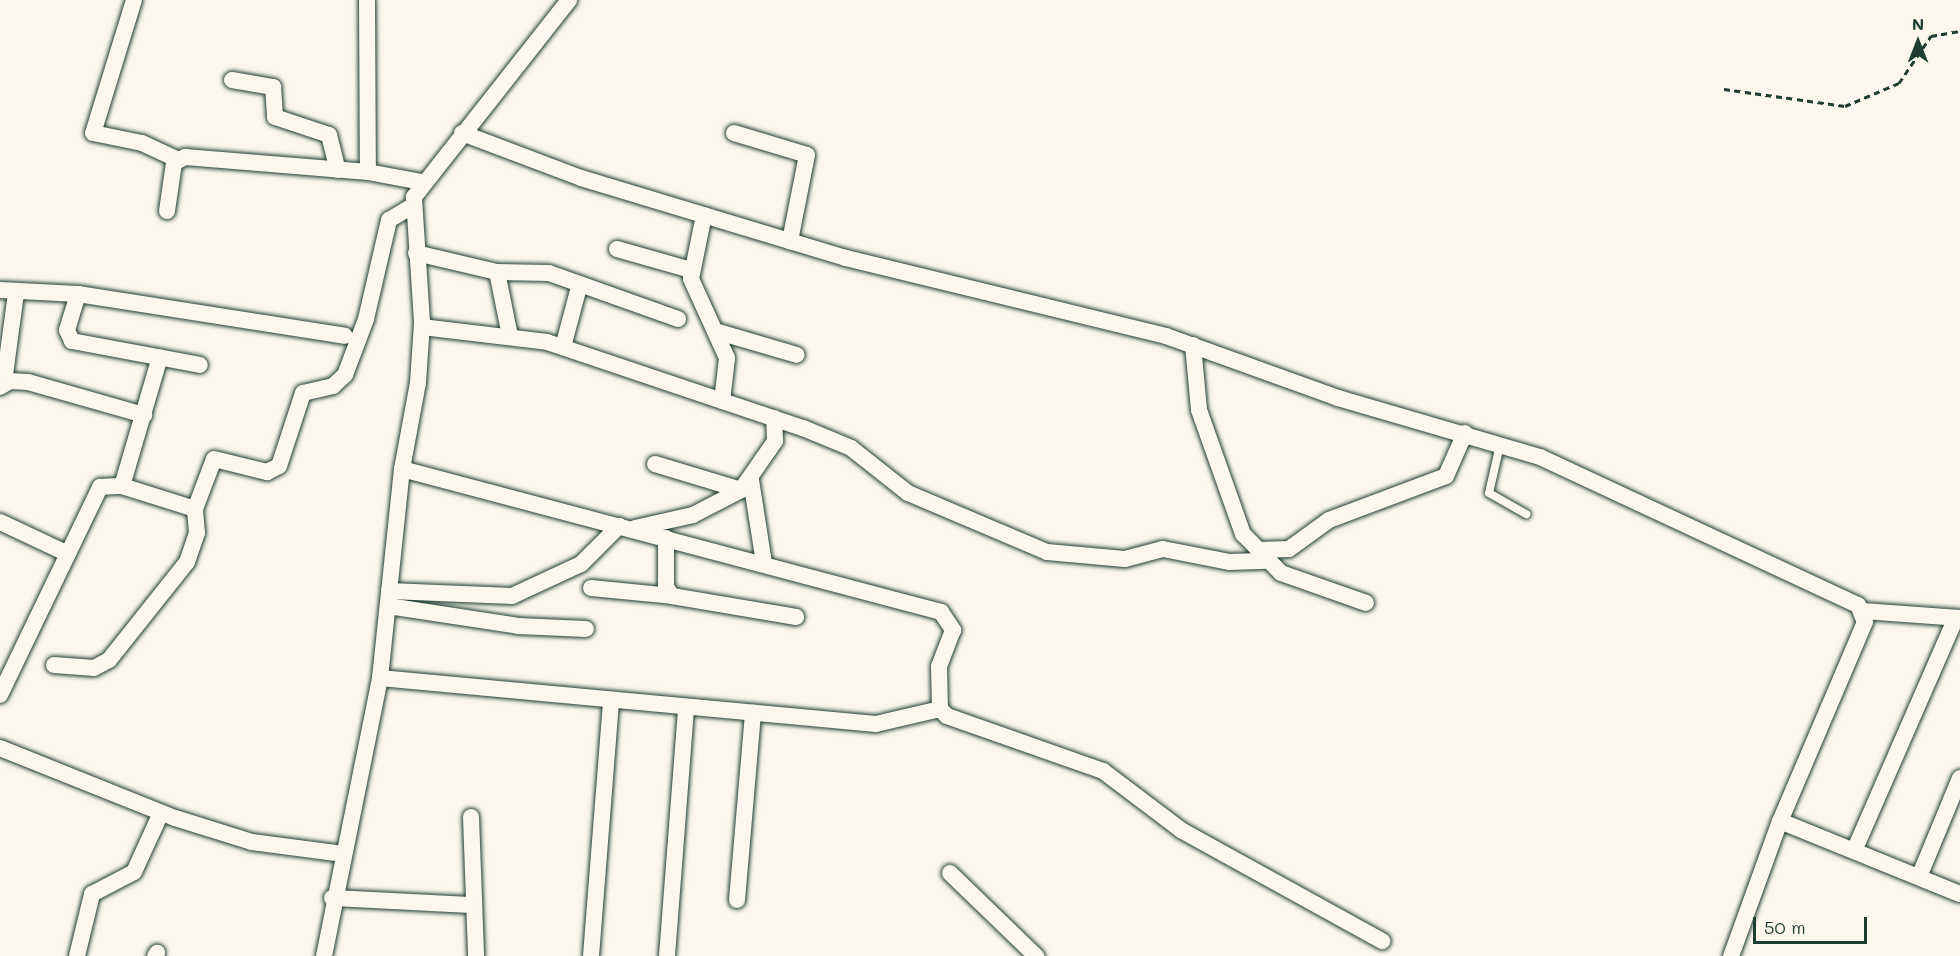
<!DOCTYPE html>
<style>
body{margin:0}
#map{position:relative;width:1960px;height:956px;overflow:hidden;background:#fbf7ec;font-family:Mali,sans-serif}
div>[style]{position:absolute}
[style*='--x']{left:calc(var(--x)*1px);top:calc(var(--y)*1px);width:calc(var(--w)*1px);rotate:calc(var(--a)*1deg)}
.path>*{height:3px;margin-top:-1.5px;transform-origin:0;background:repeating-linear-gradient(90deg,#1f3d34 0 6px,transparent 0 10.5px)}
.roads{filter:drop-shadow(0 0 2px #1f3d34) drop-shadow(0 0 2px #1f3d34)}
.service>*{height:8px;margin:-4px;padding:0 4px;transform-origin:4px;border-radius:4px;background:#fbf7ec}
.minor>*{height:16px;margin:-8px;padding:0 8px;transform-origin:8px;border-radius:8px;background:#fbf7ec}
span{translate:-50% -50%;white-space:nowrap;text-align:center;line-height:1.15;-webkit-text-stroke:6px #fbf7ec;paint-order:stroke}
.north{position:absolute;left:1888px;top:12px;width:60px;height:60px;-webkit-text-stroke:4px #fbf7ec;paint-order:stroke;rotate:0deg;font-size:16px;font-weight:700;line-height:24px;text-align:center;color:#1f3d34}
.north::after{content:'';display:block;margin:auto;width:21px;height:27px;background:#1f3d34;clip-path:polygon(50% 0,100% 100%,50% 72%,0 100%)}
.scale{position:absolute;left:1753px;top:917px;width:114px;height:27px;box-sizing:border-box;border:3px solid #1f3d34;border-top:0;padding-left:8px;font-size:18px;line-height:21px;white-space:nowrap;color:#1f3d34;-webkit-text-stroke:4px #fbf7ec;paint-order:stroke}
</style>
<div id="map">
<div class="path">
<div style="--x:1724;--y:89;--w:122;--a:8"></div>
<div style="--x:1845;--y:106;--w:59;--a:-23.1"></div>
<div style="--x:1899;--y:83;--w:57;--a:-55.8"></div>
<div style="--x:1931;--y:36;--w:29;--a:-10"></div>
</div>
<div class="roads">
<div class="service">
<div style="--x:1500;--y:445;--w:49;--a:102.9"></div>
<div style="--x:1489;--y:493;--w:43;--a:29.6"></div>
</div>
<div class="minor">
<div style="--x:134;--y:0;--w:139;--a:107.1"></div>
<div style="--x:93;--y:133;--w:50;--a:11.5"></div>
<div style="--x:142;--y:143;--w:38;--a:25"></div>
<div style="--x:367;--y:0;--w:172;--a:89.7"></div>
<div style="--x:232;--y:80;--w:42;--a:9.7"></div>
<div style="--x:273;--y:87;--w:30;--a:86"></div>
<div style="--x:275;--y:117;--w:57;--a:18.4"></div>
<div style="--x:329;--y:135;--w:36;--a:76"></div>
<div style="--x:462;--y:133;--w:127;--a:20.7"></div>
<div style="--x:581;--y:178;--w:277;--a:16.8"></div>
<div style="--x:846;--y:258;--w:329;--a:13.7"></div>
<div style="--x:1166;--y:336;--w:183;--a:19.8"></div>
<div style="--x:1338;--y:398;--w:210;--a:16.3"></div>
<div style="--x:1540;--y:457;--w:351;--a:25"></div>
<div style="--x:1858;--y:605;--w:18;--a:68"></div>
<div style="--x:1865;--y:622;--w:216;--a:113.1"></div>
<div style="--x:1780;--y:821;--w:144;--a:109.9"></div>
<div style="--x:734;--y:133;--w:76;--a:16.8"></div>
<div style="--x:807;--y:155;--w:88;--a:101.2"></div>
<div style="--x:167;--y:211;--w:49;--a:-81.7"></div>
<div style="--x:174;--y:163;--w:13;--a:-29"></div>
<div style="--x:185;--y:157;--w:184;--a:4.7"></div>
<div style="--x:368;--y:172;--w:55;--a:10.5"></div>
<div style="--x:704;--y:215;--w:65;--a:101.5"></div>
<div style="--x:691;--y:279;--w:87;--a:65.5"></div>
<div style="--x:727;--y:358;--w:43;--a:96.6"></div>
<div style="--x:617;--y:249;--w:77;--a:15.8"></div>
<div style="--x:416;--y:253;--w:83;--a:13.2"></div>
<div style="--x:497;--y:272;--w:52;--a:1.1"></div>
<div style="--x:549;--y:273;--w:137;--a:19.6"></div>
<div style="--x:497;--y:272;--w:65;--a:78.5"></div>
<div style="--x:0;--y:290;--w:78;--a:2.9"></div>
<div style="--x:78;--y:294;--w:270;--a:8.9"></div>
<div style="--x:78;--y:294;--w:38;--a:107"></div>
<div style="--x:67;--y:330;--w:12;--a:66"></div>
<div style="--x:72;--y:341;--w:130;--a:10.6"></div>
<div style="--x:422;--y:327;--w:126;--a:6.8"></div>
<div style="--x:547;--y:342;--w:270;--a:18.6"></div>
<div style="--x:803;--y:428;--w:52;--a:22.6"></div>
<div style="--x:851;--y:448;--w:73;--a:38.3"></div>
<div style="--x:908;--y:493;--w:151;--a:23"></div>
<div style="--x:1047;--y:552;--w:78;--a:5.1"></div>
<div style="--x:1125;--y:559;--w:39;--a:-15"></div>
<div style="--x:1163;--y:549;--w:67;--a:11.1"></div>
<div style="--x:1229;--y:562;--w:38;--a:-2"></div>
<div style="--x:715;--y:331;--w:85;--a:16.3"></div>
<div style="--x:1193;--y:345;--w:65;--a:84.7"></div>
<div style="--x:1199;--y:410;--w:132;--a:70.5"></div>
<div style="--x:1243;--y:534;--w:54;--a:45.7"></div>
<div style="--x:1281;--y:573;--w:90;--a:19.4"></div>
<div style="--x:563;--y:347;--w:62;--a:-75.1"></div>
<div style="--x:4;--y:382;--w:90;--a:-82.3"></div>
<div style="--x:0;--y:387;--w:12;--a:-31"></div>
<div style="--x:10;--y:381;--w:18;--a:3"></div>
<div style="--x:28;--y:382;--w:121;--a:15.9"></div>
<div style="--x:655;--y:464;--w:90;--a:16.8"></div>
<div style="--x:402;--y:469;--w:558;--a:14.86"></div>
<div style="--x:941;--y:612;--w:22;--a:56"></div>
<div style="--x:953;--y:630;--w:39;--a:111"></div>
<div style="--x:939;--y:666;--w:43;--a:88.7"></div>
<div style="--x:940;--y:709;--w:10;--a:45"></div>
<div style="--x:947;--y:716;--w:165;--a:19.4"></div>
<div style="--x:1103;--y:771;--w:98;--a:37.1"></div>
<div style="--x:1181;--y:830;--w:230;--a:28.9"></div>
<div style="--x:751;--y:480;--w:84;--a:81.1"></div>
<div style="--x:122;--y:486;--w:134;--a:-73.6"></div>
<div style="--x:0;--y:522;--w:75;--a:25.2"></div>
<div style="--x:635;--y:528;--w:59;--a:-12.6"></div>
<div style="--x:693;--y:515;--w:54;--a:-27.5"></div>
<div style="--x:741;--y:490;--w:60;--a:-55.2"></div>
<div style="--x:775;--y:441;--w:23;--a:-92"></div>
<div style="--x:666;--y:538;--w:49;--a:90"></div>
<div style="--x:666;--y:587;--w:11;--a:56"></div>
<div style="--x:672;--y:596;--w:126;--a:9.6"></div>
<div style="--x:1258;--y:550;--w:31;--a:-2"></div>
<div style="--x:1289;--y:549;--w:49;--a:-35.9"></div>
<div style="--x:1329;--y:520;--w:125;--a:-20.6"></div>
<div style="--x:1446;--y:476;--w:47;--a:-66.2"></div>
<div style="--x:591;--y:588;--w:81;--a:5.6"></div>
<div style="--x:389;--y:591;--w:123;--a:2.3"></div>
<div style="--x:512;--y:596;--w:76;--a:-24.9"></div>
<div style="--x:581;--y:564;--w:54;--a:-45"></div>
<div style="--x:388;--y:606;--w:132;--a:8.7"></div>
<div style="--x:518;--y:626;--w:68;--a:2.5"></div>
<div style="--x:1863;--y:611;--w:97;--a:4.1"></div>
<div style="--x:54;--y:665;--w:40;--a:4.3"></div>
<div style="--x:94;--y:668;--w:17;--a:-28"></div>
<div style="--x:109;--y:660;--w:125;--a:-51.5"></div>
<div style="--x:187;--y:562;--w:31;--a:-71"></div>
<div style="--x:197;--y:533;--w:24;--a:-95"></div>
<div style="--x:380;--y:678;--w:498;--a:5.3"></div>
<div style="--x:876;--y:724;--w:66;--a:-13.2"></div>
<div style="--x:0;--y:695;--w:231;--a:-64.3"></div>
<div style="--x:100;--y:487;--w:22;--a:-3"></div>
<div style="--x:122;--y:486;--w:77;--a:17.5"></div>
<div style="--x:195;--y:509;--w:53;--a:-69.2"></div>
<div style="--x:214;--y:459;--w:55;--a:13.8"></div>
<div style="--x:267;--y:472;--w:13;--a:-27"></div>
<div style="--x:279;--y:466;--w:77;--a:-71.8"></div>
<div style="--x:303;--y:393;--w:31;--a:-13"></div>
<div style="--x:333;--y:386;--w:16;--a:-43"></div>
<div style="--x:345;--y:375;--w:60;--a:-69.4"></div>
<div style="--x:366;--y:319;--w:102;--a:-76.9"></div>
<div style="--x:389;--y:220;--w:29;--a:-31"></div>
<div style="--x:0;--y:748;--w:188;--a:21.8"></div>
<div style="--x:175;--y:818;--w:81;--a:17.3"></div>
<div style="--x:252;--y:842;--w:92;--a:7.5"></div>
<div style="--x:471;--y:817;--w:139;--a:87.9"></div>
<div style="--x:1780;--y:821;--w:194;--a:22.1"></div>
<div style="--x:1854;--y:851;--w:254;--a:-66.4"></div>
<div style="--x:950;--y:873;--w:120;--a:44"></div>
<div style="--x:1919;--y:877;--w:107;--a:-67.5"></div>
<div style="--x:332;--y:898;--w:140;--a:2.9"></div>
<div style="--x:737;--y:900;--w:188;--a:-85.1"></div>
<div style="--x:77;--y:956;--w:64;--a:-76.4"></div>
<div style="--x:92;--y:894;--w:47;--a:-27.6"></div>
<div style="--x:134;--y:872;--w:65;--a:-65.4"></div>
<div style="--x:155;--y:956;--w:4;--a:-56"></div>
<div style="--x:324;--y:956;--w:284;--a:-78.6"></div>
<div style="--x:380;--y:678;--w:210;--a:-84"></div>
<div style="--x:402;--y:469;--w:87;--a:-79.5"></div>
<div style="--x:418;--y:383;--w:61;--a:-86.2"></div>
<div style="--x:422;--y:322;--w:125;--a:-93.7"></div>
<div style="--x:414;--y:197;--w:251;--a:-51.8"></div>
<div style="--x:591;--y:956;--w:257;--a:-85.5"></div>
<div style="--x:667;--y:956;--w:250;--a:-85.6"></div>
</div>
</div>
<div class="north">N</div>
<div class="scale">50 m</div>
</div>
